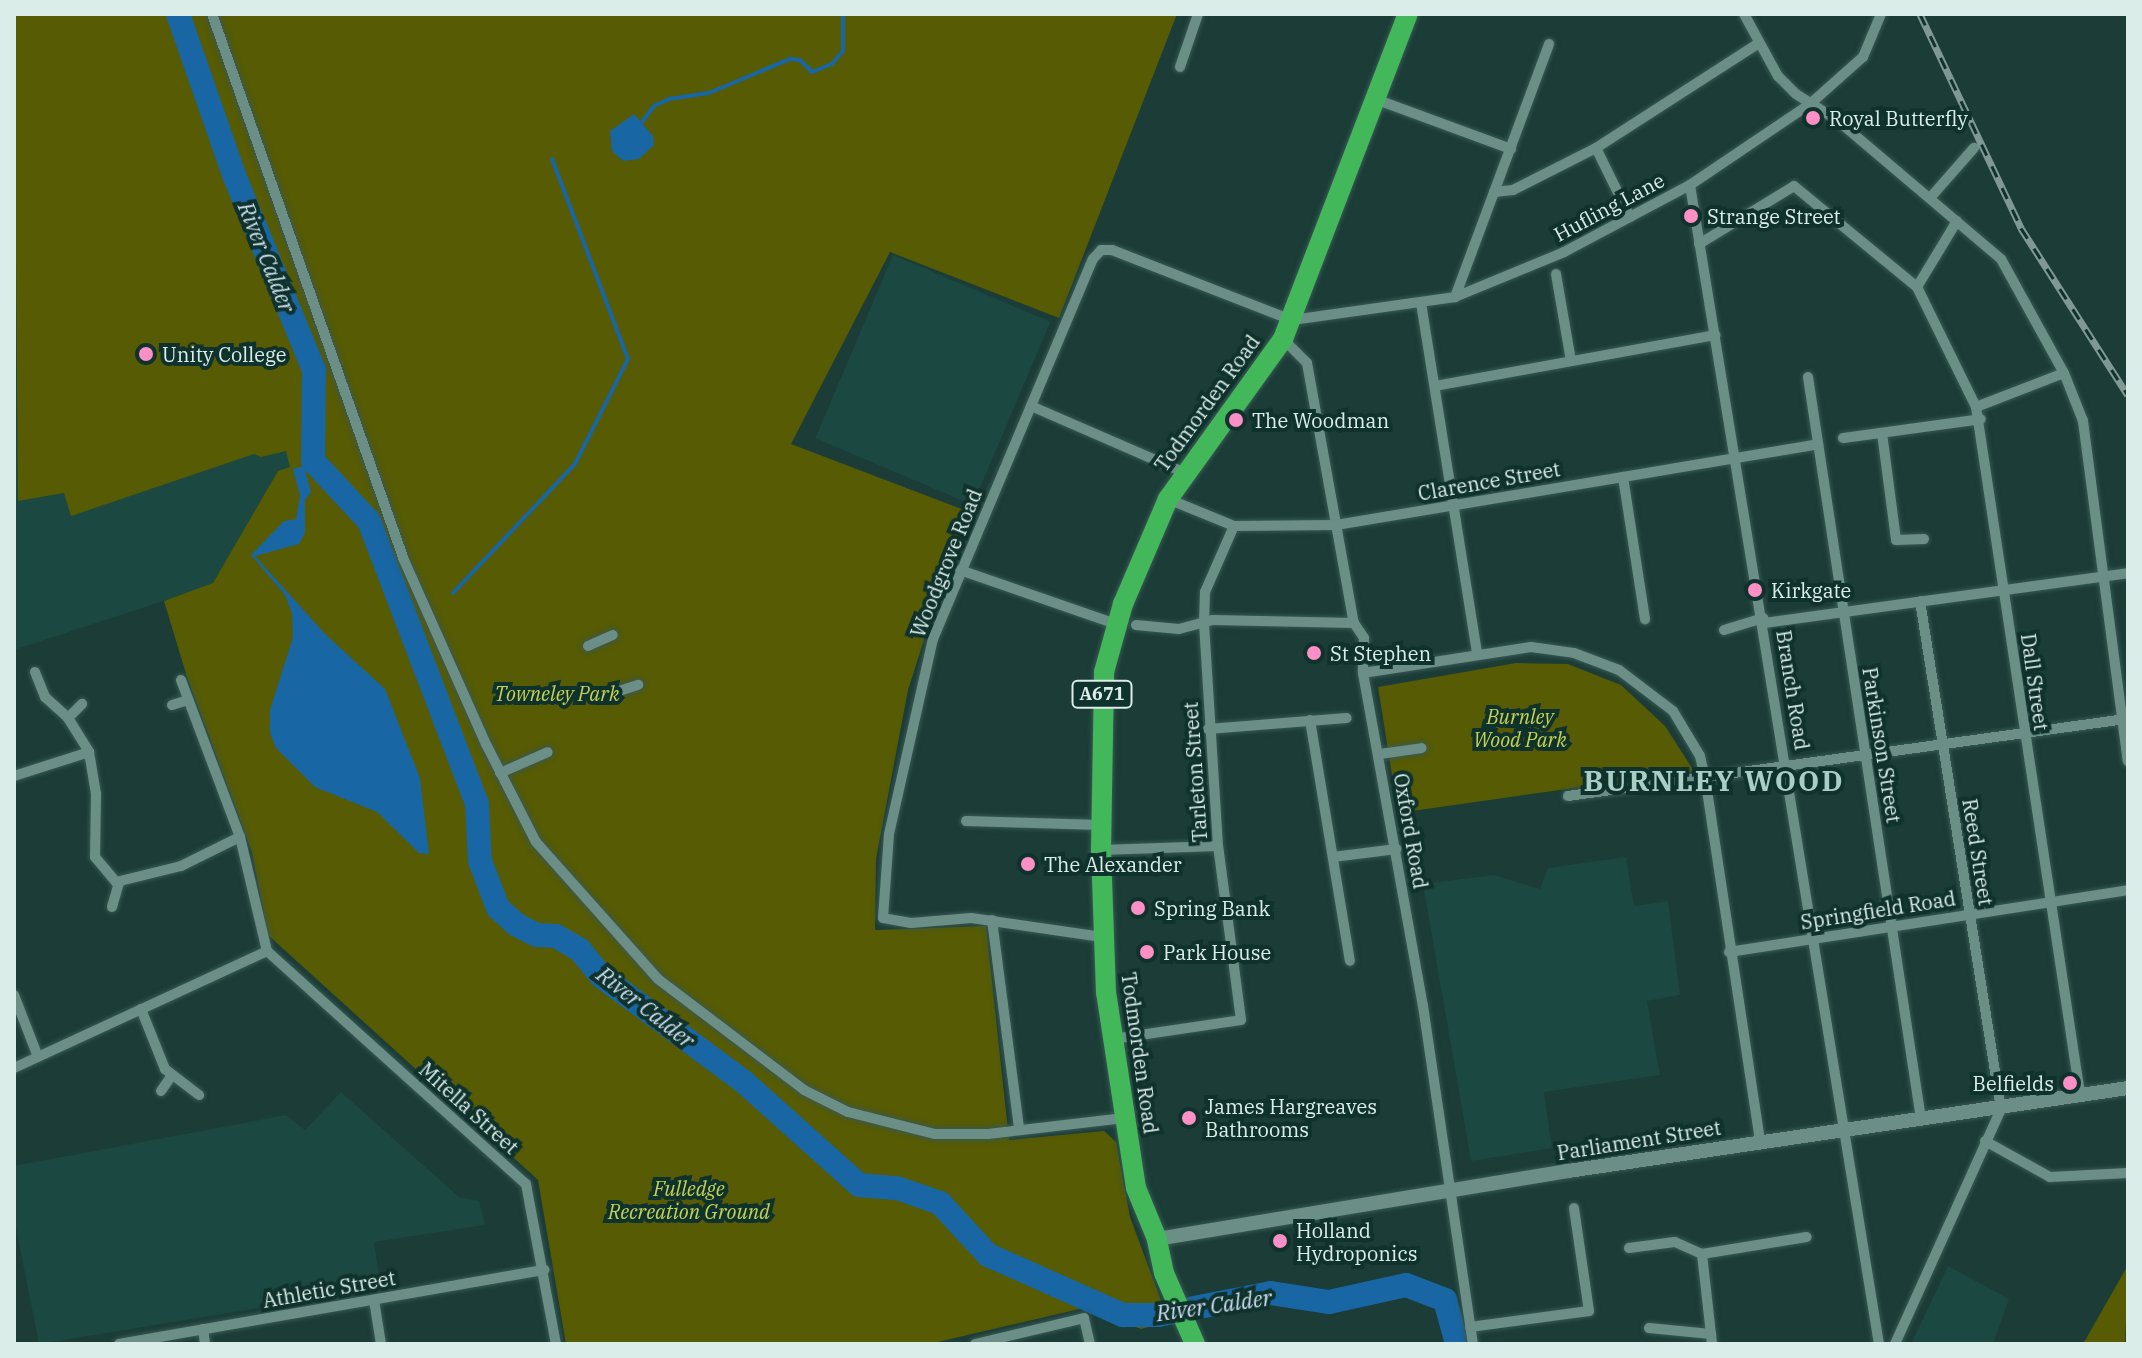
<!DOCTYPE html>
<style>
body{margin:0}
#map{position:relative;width:2142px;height:1358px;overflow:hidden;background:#1b3c37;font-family:"IBM Plex Serif",serif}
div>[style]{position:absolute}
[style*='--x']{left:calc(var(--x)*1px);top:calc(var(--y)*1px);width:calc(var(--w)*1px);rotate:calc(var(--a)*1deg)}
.built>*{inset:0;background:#1b4841;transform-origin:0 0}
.green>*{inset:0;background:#565b04}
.water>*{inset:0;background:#1866a4}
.stream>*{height:4px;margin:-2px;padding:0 2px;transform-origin:2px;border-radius:2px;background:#1866a4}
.river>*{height:24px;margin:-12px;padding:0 12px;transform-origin:12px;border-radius:12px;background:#1866a4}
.roads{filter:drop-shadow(0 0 2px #395853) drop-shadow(0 0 2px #395853)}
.street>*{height:10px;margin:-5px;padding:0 5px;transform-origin:5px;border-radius:5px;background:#6b8f87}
.secondary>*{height:14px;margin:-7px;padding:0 7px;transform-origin:7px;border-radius:7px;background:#6b8f87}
.highway>*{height:20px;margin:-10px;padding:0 10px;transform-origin:10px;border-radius:10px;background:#42b85b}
.rail>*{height:7px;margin-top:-3.5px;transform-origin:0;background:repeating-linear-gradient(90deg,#10322d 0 12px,#7f9894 0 24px);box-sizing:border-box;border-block:2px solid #7f9894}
.dots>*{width:22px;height:22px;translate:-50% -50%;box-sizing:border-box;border:4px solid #10322d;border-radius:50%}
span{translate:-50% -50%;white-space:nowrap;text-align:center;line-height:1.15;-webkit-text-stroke:8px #10322d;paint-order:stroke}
.shield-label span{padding:2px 6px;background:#10322d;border:2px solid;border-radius:6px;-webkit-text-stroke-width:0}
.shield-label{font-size:18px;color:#dbede9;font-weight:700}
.poi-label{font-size:20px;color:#dbede9}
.left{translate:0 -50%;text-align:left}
.right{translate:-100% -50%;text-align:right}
.street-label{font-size:20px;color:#dbede9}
.park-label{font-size:20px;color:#c7d250;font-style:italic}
.water-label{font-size:22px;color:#cddef0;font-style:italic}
.district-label{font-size:28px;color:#a9cec6;font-weight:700;letter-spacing:2px}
.frame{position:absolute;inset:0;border:16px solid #dbede9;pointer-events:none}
</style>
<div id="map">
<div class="built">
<div style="clip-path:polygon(14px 14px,286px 450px,291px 467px,278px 472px,212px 585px,14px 650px)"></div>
<div style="left:893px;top:255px;width:171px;height:199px;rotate:23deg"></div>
<div style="clip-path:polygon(1626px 857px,1634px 906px,1668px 901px,1680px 995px,1647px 1001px,1660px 1075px,1544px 1092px,1552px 1148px,1471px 1161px,1423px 884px,1494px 875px,1540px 889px,1548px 868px)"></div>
<div style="clip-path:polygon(341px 1092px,459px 1197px,479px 1201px,485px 1225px,374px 1242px,381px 1288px,39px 1344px,14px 1218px,14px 1166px,286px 1115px,305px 1130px)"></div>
<div style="clip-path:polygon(1948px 1266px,2009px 1299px,1993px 1344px,1911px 1344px)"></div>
</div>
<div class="green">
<div style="clip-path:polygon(14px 14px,1177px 14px,1059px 318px,890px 252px,791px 444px,972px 513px,945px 574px,908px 690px,876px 859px,875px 930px,986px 926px,1009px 1140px,1104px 1131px,1116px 1142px,1130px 1217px,1169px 1322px,1141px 1329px,1084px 1308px,929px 1344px,566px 1344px,538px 1180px,268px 935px,252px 852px,187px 677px,164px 601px,213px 583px,278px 471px,290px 467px,286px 451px,261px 457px,254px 454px,71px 516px,64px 493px,18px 501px)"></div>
<div style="clip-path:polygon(1516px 663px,1568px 664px,1621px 685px,1665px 726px,1694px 771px,1398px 813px,1378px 687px)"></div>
<div style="clip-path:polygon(2128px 1265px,2125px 1344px,2083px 1344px)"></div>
</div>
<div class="water">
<div style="clip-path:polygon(634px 114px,653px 136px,654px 145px,639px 159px,623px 161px,612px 151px,610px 131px)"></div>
<div style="clip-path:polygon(304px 466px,311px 492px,305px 500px,305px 533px,299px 544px,255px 556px,325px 634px,385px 689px,420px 778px,429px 854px,419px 853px,377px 812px,315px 787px,276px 748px,270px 733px,270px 710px,293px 637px,292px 613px,285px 595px,251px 555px,284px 521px,296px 519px,300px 496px,293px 469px)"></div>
</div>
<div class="stream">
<div style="--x:642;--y:122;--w:20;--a:-53"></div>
<div style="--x:654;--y:106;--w:17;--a:-25"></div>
<div style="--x:669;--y:99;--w:40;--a:-8.5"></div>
<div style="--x:709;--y:93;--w:88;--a:-22.8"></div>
<div style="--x:790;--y:59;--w:10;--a:6"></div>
<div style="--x:800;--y:60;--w:17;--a:45"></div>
<div style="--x:812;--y:72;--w:22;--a:-22"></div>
<div style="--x:832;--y:64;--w:17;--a:-50"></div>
<div style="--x:843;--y:51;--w:37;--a:-90"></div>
<div style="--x:453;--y:593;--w:178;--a:-46.6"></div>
<div style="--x:575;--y:464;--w:118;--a:-63.2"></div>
<div style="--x:628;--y:359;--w:214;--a:-110.8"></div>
</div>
<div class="river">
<div style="--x:178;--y:14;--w:170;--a:70.8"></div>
<div style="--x:234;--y:175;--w:211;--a:67.7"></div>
<div style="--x:314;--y:370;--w:91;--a:90.6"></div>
<div style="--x:313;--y:461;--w:82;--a:47"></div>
<div style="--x:369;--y:521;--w:303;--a:69.1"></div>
<div style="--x:477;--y:804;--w:57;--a:87"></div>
<div style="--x:480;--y:861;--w:50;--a:69"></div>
<div style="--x:498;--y:908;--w:25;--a:42"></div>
<div style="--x:517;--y:925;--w:22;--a:27"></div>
<div style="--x:537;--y:935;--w:19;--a:3"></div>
<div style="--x:556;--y:936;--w:28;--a:30"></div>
<div style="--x:580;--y:950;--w:33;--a:51"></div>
<div style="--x:601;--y:976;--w:177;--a:36.5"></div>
<div style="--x:743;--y:1081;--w:156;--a:41.9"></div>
<div style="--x:859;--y:1185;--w:38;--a:5"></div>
<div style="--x:897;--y:1188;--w:46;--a:19.2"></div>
<div style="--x:940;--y:1203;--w:71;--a:47.3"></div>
<div style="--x:988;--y:1255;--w:148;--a:24"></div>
<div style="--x:1123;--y:1315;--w:35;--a:0"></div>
<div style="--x:1158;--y:1315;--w:115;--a:-11"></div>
<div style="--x:1271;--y:1293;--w:59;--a:8.8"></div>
<div style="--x:1329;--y:1302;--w:79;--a:-12.4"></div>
<div style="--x:1406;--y:1285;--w:42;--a:21"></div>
<div style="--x:1445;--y:1300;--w:46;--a:74.7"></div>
</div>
<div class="roads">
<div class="street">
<div style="--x:212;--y:14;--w:579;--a:70.63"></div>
<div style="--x:404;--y:560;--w:201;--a:66"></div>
<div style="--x:486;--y:744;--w:110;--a:63"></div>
<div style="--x:536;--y:842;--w:183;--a:48.3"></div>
<div style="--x:658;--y:979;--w:183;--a:37.2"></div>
<div style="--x:804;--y:1090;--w:49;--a:26.6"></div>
<div style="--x:848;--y:1112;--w:90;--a:14.2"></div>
<div style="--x:935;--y:1134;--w:53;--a:0"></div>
<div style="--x:988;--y:1134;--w:137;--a:-6.7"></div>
<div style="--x:1744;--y:14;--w:71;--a:61.3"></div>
<div style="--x:1778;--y:76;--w:25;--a:45"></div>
<div style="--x:1796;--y:94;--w:49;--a:32.4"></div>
<div style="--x:1837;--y:120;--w:215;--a:40.3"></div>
<div style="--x:2001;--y:259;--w:130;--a:61.1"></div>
<div style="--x:2064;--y:373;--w:52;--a:68.4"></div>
<div style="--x:2083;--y:421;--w:343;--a:82.5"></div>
<div style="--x:1180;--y:67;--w:56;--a:-71.2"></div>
<div style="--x:1375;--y:99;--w:145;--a:20.2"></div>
<div style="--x:1596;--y:148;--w:77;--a:63.8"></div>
<div style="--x:1690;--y:185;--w:1174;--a:80.74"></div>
<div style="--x:1494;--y:192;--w:19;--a:-6"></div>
<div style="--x:1513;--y:190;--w:93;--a:-26.8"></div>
<div style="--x:1596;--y:148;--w:194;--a:-32.8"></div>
<div style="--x:1930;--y:198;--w:67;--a:-48.7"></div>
<div style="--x:1699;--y:244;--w:111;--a:-31.4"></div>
<div style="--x:1794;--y:186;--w:159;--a:39.4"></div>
<div style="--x:1917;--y:287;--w:134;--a:63.8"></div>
<div style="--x:1976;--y:407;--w:695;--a:81.39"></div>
<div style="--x:1556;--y:274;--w:88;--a:80.2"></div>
<div style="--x:1917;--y:287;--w:77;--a:-58.8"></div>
<div style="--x:1455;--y:297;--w:270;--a:-69.6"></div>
<div style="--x:1421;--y:303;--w:353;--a:80.9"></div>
<div style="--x:1283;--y:339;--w:34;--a:45"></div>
<div style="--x:1307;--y:363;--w:264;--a:79.8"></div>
<div style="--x:1354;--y:623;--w:18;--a:56"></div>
<div style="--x:1364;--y:638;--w:35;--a:92"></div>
<div style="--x:1363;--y:673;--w:338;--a:79.8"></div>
<div style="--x:1423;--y:1006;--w:342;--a:81.6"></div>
<div style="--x:1808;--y:377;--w:751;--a:81.34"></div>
<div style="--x:1435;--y:386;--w:285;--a:-10.3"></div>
<div style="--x:1031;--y:406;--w:166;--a:23.5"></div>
<div style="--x:1976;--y:407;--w:94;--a:-21.1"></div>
<div style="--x:1882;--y:433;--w:108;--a:82.5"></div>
<div style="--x:1896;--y:540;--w:28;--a:-2"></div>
<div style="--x:1843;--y:438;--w:139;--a:-7.8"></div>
<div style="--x:1623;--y:477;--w:144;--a:81.2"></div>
<div style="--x:1168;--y:499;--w:71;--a:22.2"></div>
<div style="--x:1234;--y:526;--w:102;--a:-0.6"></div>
<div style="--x:1336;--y:525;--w:489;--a:-9.5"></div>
<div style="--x:960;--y:570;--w:165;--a:19.1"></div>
<div style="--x:1764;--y:623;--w:367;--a:-7.8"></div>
<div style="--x:1136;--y:625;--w:43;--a:5.3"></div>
<div style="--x:1179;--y:629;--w:35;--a:-15"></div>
<div style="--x:1213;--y:620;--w:141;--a:1.2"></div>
<div style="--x:1724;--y:630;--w:41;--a:-17.1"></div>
<div style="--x:588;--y:646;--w:27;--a:-24"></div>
<div style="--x:35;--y:672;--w:27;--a:68"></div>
<div style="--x:45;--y:697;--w:31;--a:42"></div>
<div style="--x:68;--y:718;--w:40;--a:58"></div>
<div style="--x:89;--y:752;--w:43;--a:80.5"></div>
<div style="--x:96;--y:794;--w:63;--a:90.9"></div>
<div style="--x:95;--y:857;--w:33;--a:50"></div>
<div style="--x:116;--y:882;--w:67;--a:-13.8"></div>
<div style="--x:181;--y:866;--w:66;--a:-26.2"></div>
<div style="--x:1363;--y:673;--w:170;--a:-8.8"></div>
<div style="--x:1531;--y:647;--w:43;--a:7.9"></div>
<div style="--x:1574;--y:653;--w:48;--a:20.7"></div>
<div style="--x:1619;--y:670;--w:68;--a:37.2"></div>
<div style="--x:1673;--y:711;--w:52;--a:59"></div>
<div style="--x:1700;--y:756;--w:22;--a:77"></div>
<div style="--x:1705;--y:777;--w:369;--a:81.4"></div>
<div style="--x:181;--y:680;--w:168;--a:69.4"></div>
<div style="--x:240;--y:837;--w:117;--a:76.7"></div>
<div style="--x:607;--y:695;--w:33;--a:-18"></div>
<div style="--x:172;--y:705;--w:17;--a:-17"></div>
<div style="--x:68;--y:718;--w:20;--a:-45"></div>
<div style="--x:1310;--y:720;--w:244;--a:80.6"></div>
<div style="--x:1208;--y:729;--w:139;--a:-4.5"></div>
<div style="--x:1380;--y:754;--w:42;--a:-8.1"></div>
<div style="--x:500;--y:773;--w:52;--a:-23.6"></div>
<div style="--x:14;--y:776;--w:79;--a:-17.7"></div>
<div style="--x:1568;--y:796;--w:563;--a:-7.86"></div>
<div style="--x:966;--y:821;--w:135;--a:1.7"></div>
<div style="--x:1101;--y:850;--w:117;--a:-2"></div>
<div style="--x:1333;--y:857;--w:64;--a:-7.2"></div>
<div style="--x:112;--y:907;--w:26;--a:-74"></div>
<div style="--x:992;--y:920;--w:211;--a:82.6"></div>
<div style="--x:1102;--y:937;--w:132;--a:-171.7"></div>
<div style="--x:971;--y:918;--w:60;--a:175.2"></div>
<div style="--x:911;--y:923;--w:28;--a:-170"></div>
<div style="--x:883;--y:918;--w:84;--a:-85.9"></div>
<div style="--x:889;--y:834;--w:200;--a:-77.3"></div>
<div style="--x:933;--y:639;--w:412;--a:-67.2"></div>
<div style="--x:1093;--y:259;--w:12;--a:-48"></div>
<div style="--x:1101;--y:250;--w:11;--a:0"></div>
<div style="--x:1112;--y:250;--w:193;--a:21.3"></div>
<div style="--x:1292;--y:320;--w:165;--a:-8"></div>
<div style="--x:1455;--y:297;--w:118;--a:-22.4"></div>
<div style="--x:1564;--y:252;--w:143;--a:-28"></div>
<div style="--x:1690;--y:185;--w:145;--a:-34"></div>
<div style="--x:1810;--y:104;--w:71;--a:-41.6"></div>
<div style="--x:1863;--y:57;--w:47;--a:-67.3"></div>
<div style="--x:267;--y:951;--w:348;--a:42"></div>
<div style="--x:526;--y:1184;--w:163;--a:79.4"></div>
<div style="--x:1729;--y:952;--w:404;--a:-8.8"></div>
<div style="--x:14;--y:995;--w:66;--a:68.8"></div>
<div style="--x:141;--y:1009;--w:65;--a:68.2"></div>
<div style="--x:165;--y:1069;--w:43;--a:37.4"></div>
<div style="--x:1113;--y:1039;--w:129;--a:-8.4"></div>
<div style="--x:1241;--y:1020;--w:176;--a:-97.5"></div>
<div style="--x:1218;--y:846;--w:224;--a:-93.6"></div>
<div style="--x:1204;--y:622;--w:30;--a:-88"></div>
<div style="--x:1205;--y:592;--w:72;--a:-66.3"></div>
<div style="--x:14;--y:1068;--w:279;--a:-24.8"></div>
<div style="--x:161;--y:1091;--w:19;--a:-55"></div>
<div style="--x:1985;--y:1141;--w:74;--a:29"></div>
<div style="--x:2050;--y:1177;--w:78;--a:-2.9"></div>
<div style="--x:1629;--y:1248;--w:46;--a:-7.4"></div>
<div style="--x:1675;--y:1242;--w:30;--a:24"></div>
<div style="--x:1702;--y:1254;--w:106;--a:-9.2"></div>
<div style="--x:1702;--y:1254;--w:81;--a:83.6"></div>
<div style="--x:374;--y:1300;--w:45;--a:81"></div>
<div style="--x:1470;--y:1327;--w:120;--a:-7.7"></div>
<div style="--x:1589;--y:1311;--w:104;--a:-98.3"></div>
<div style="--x:1649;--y:1328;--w:62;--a:5.5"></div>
<div style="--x:1711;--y:1334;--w:10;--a:84"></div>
<div style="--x:203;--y:1329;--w:15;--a:82"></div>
<div style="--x:119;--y:1344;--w:432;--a:-9.9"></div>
<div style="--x:975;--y:1344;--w:112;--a:-13.4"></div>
<div style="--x:1084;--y:1318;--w:27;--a:77"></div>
<div style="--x:1895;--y:1344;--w:258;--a:-65.7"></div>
<div style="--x:2001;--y:1109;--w:514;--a:-99.06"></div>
</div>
<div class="secondary">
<div style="--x:1157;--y:1239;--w:417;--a:-9.4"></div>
<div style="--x:1568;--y:1171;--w:566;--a:-8.43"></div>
</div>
<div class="highway">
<div style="--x:1195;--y:1344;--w:77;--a:-113.6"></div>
<div style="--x:1164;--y:1273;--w:35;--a:-102"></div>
<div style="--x:1157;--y:1239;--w:55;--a:-112.4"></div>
<div style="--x:1136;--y:1188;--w:197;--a:-98.7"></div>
<div style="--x:1106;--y:993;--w:143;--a:-92"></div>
<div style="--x:1101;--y:850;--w:178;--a:-89"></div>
<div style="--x:1104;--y:672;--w:71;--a:-74.4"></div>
<div style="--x:1123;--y:604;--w:114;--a:-66.8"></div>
<div style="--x:1168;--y:499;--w:197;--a:-54.3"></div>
<div style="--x:1283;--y:339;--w:348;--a:-69"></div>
</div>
</div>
<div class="rail">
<div style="--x:1920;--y:14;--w:237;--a:64.7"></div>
<div style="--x:2021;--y:228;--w:198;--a:57.4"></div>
</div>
<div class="dots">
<div style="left:1813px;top:118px;background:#fb8fc6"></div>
<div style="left:1691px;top:216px;background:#fb8fc6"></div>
<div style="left:146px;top:354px;background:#fb8fc6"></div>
<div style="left:1236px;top:420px;background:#fb8fc6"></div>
<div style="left:1755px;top:590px;background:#fb8fc6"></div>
<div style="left:1314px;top:653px;background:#fb8fc6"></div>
<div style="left:1028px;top:864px;background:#fb8fc6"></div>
<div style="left:1138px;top:908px;background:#fb8fc6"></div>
<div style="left:1147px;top:952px;background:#fb8fc6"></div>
<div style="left:2070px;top:1083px;background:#fb8fc6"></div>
<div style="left:1189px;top:1118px;background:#fb8fc6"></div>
<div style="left:1280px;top:1241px;background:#fb8fc6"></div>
</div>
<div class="shield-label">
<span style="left:1102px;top:694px">A671</span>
</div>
<div class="poi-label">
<span class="left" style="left:1829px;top:118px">Royal Butterfly</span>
<span class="left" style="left:1707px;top:216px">Strange Street</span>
<span class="left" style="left:162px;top:354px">Unity College</span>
<span class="left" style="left:1252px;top:420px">The Woodman</span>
<span class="left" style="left:1771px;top:590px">Kirkgate</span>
<span class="left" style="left:1330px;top:653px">St Stephen</span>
<span class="left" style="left:1044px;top:864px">The Alexander</span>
<span class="left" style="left:1154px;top:908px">Spring Bank</span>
<span class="left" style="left:1163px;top:952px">Park House</span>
<span class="right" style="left:2054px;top:1083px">Belfields</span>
<span class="left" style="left:1205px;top:1118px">James Hargreaves<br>Bathrooms</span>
<span class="left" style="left:1296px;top:1242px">Holland<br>Hydroponics</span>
</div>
<div class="street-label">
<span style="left:1609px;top:207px;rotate:-28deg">Hufling Lane</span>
<span style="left:1207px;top:403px;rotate:-54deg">Todmorden Road</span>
<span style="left:1489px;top:481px;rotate:-10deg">Clarence Street</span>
<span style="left:946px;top:563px;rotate:-68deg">Woodgrove Road</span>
<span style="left:2035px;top:682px;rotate:82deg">Dall Street</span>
<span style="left:1793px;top:690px;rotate:81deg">Branch Road</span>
<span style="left:1882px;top:745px;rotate:81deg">Parkinson Street</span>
<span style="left:1195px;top:772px;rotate:-94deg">Tarleton Street</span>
<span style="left:1411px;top:831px;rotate:80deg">Oxford Road</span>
<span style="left:1978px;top:852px;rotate:81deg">Reed Street</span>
<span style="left:1878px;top:910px;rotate:-9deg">Springfield Road</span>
<span style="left:1140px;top:1053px;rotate:82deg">Todmorden Road</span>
<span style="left:469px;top:1108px;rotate:42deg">Mitella Street</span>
<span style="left:1639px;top:1140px;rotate:-9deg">Parliament Street</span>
<span style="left:329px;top:1289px;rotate:-10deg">Athletic Street</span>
</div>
<div class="park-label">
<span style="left:557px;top:693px">Towneley Park</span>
<span style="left:1520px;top:728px">Burnley<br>Wood Park</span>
<span style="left:689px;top:1200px">Fulledge<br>Recreation Ground</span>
</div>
<div class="water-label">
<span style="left:267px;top:257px;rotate:68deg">River Calder</span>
<span style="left:646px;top:1007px;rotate:38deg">River Calder</span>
<span style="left:1214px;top:1305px;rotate:-8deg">River Calder</span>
</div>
<div class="district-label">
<span style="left:1714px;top:781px">BURNLEY WOOD</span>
</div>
<div class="frame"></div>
</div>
